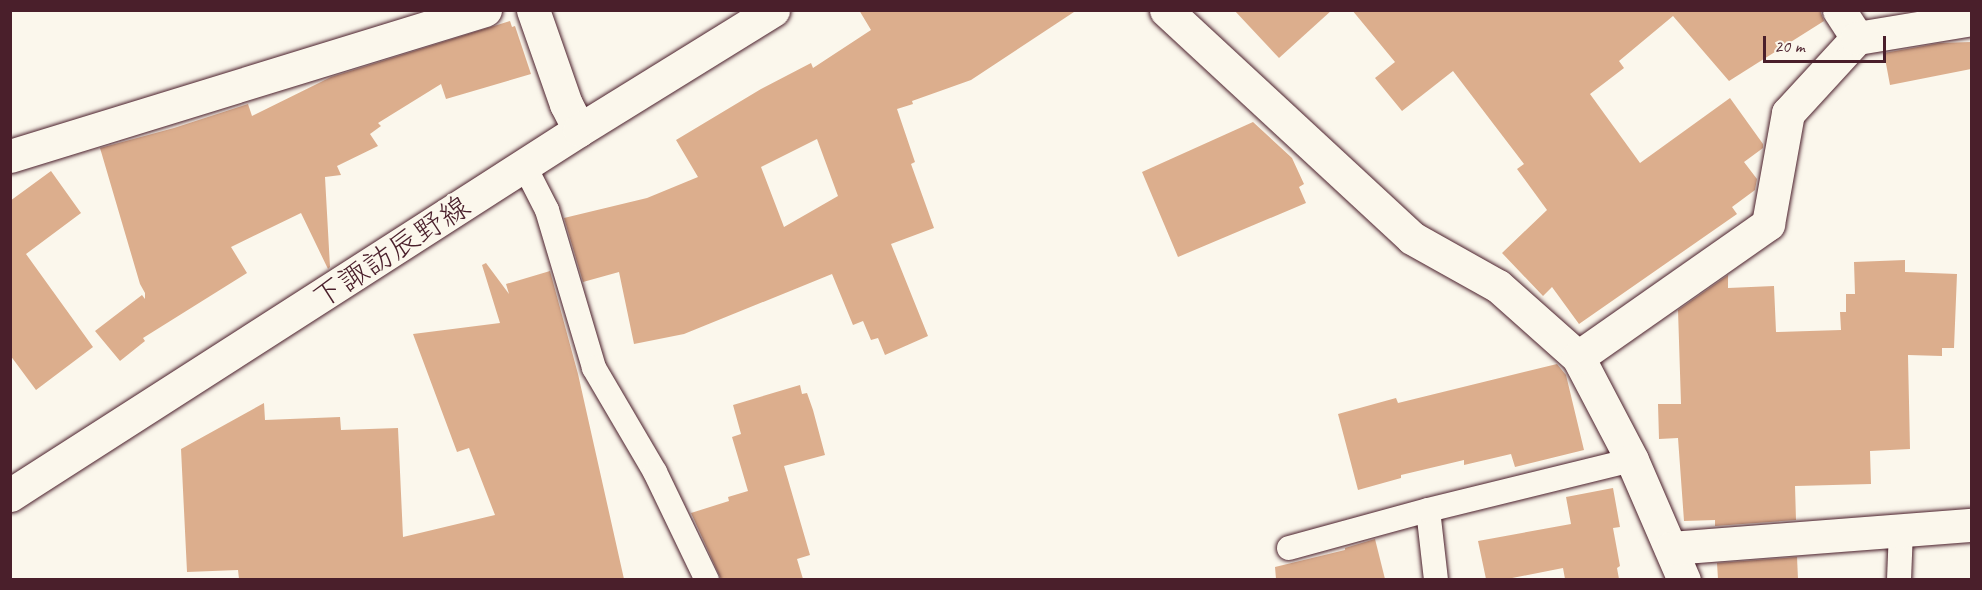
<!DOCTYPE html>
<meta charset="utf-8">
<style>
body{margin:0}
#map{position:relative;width:1982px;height:590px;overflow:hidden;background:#fbf7ec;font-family:Caveat,"Klee One",sans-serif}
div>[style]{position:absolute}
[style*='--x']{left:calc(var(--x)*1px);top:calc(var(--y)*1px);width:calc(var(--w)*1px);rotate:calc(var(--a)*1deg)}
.building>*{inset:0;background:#dcae8d}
.roads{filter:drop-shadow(0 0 2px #4a1f2b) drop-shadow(0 0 2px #4a1f2b)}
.service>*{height:24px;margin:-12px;padding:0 12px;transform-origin:12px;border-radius:12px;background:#fbf7ec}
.minor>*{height:33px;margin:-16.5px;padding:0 16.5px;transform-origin:16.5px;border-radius:16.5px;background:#fbf7ec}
.primary>*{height:33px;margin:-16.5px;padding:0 16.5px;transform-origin:16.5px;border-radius:16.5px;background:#fbf7ec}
span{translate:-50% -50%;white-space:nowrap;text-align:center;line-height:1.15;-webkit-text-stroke:6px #fbf7ec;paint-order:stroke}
.street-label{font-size:30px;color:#4a1f2b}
.frame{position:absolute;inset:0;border:12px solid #4a1f2b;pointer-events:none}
.scale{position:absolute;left:1763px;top:36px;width:123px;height:27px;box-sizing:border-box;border:3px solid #4a1f2b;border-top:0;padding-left:8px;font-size:18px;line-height:21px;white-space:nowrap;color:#4a1f2b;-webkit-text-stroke:4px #fbf7ec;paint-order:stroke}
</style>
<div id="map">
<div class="building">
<div style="clip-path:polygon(evenodd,859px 10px,1077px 10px,971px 80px,912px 101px,913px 104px,897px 109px,915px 162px,911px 164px,934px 228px,891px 244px,928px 336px,885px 355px,878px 338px,871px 340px,863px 321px,853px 325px,832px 274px,684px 334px,634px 344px,619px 272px,583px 282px,564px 218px,647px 198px,698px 177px,676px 140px,761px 89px,811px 63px,813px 68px,871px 30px,859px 10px,817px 139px,838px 196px,784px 227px,761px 167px,817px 139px)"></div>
<div style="clip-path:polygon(1234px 10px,1332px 10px,1279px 58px)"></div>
<div style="clip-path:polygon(1352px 10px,1820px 10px,1824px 21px,1729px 81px,1673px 16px,1619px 61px,1624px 68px,1590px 94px,1640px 163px,1730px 98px,1763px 144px,1763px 148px,1744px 162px,1757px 179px,1755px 190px,1732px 207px,1737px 214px,1579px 324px,1552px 287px,1543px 296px,1502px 253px,1547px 210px,1517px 169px,1524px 164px,1453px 71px,1402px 111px,1375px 78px,1395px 62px)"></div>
<div style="clip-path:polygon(510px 21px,512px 27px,515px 26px,531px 74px,446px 99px,441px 84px,378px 123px,381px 126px,370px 134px,378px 146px,337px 166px,341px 175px,325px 177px,330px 267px,328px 269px,301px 213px,231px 247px,247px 273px,143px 338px,145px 341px,120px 361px,95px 331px,142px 295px,145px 299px,145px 293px,140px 284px,100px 148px,174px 128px,248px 104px,252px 116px,331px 77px)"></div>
<div style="clip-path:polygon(1971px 42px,1971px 69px,1890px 85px,1884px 53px,1940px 43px)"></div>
<div style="clip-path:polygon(1253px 122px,1292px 158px,1304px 184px,1299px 187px,1306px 203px,1178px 257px,1142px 172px)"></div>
<div style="clip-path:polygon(51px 171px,81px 213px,26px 254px,93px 347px,36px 390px,10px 355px,10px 201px)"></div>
<div style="clip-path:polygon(1905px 260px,1905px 272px,1957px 274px,1954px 348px,1942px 348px,1942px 356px,1908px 355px,1910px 449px,1870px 451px,1871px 484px,1795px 486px,1796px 520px,1715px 526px,1715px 520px,1684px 521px,1678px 438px,1659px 439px,1658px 404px,1681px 404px,1678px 310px,1728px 275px,1728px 288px,1774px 286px,1776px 332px,1841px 330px,1840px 312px,1846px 312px,1846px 294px,1855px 294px,1854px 262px)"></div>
<div style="clip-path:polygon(486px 263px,509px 294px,506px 284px,550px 271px,578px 374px,624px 579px,239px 579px,238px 570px,187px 572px,181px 449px,264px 403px,265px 420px,340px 417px,341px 430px,398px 428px,403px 537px,495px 515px,469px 448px,457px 452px,413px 334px,500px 323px,482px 265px)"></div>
<div style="clip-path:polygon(1557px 364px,1566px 375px,1584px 450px,1515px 467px,1511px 454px,1464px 465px,1464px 460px,1401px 475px,1401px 478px,1358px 490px,1338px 414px,1396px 398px,1398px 403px)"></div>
<div style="clip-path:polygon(800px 385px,802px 394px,807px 393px,813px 410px,825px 455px,784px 466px,810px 555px,797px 559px,803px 579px,721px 579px,691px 513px,729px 501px,728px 497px,748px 491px,732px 437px,741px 434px,733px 405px)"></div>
<div style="clip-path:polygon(1613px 488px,1620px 527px,1613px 528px,1620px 566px,1617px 568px,1619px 579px,1565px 579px,1563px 568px,1507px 579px,1486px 579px,1478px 541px,1571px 524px,1566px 497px)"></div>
<div style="clip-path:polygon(1375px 539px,1385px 579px,1276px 579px,1275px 567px,1345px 550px,1345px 548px)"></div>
<div style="clip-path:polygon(1797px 557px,1798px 579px,1718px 579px,1717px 563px)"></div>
</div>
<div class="roads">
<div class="service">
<div style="--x:525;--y:167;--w:48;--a:62.9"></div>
<div style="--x:547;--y:210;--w:165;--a:73.4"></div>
<div style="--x:594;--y:368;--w:121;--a:59.6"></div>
<div style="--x:655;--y:472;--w:120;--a:64.3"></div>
<div style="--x:1289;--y:548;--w:144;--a:-15.3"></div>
<div style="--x:1436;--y:580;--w:70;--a:-96.5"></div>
<div style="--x:1428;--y:510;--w:210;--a:-13.8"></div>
<div style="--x:1899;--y:580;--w:49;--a:-87.7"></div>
</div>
<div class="minor">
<div style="--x:533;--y:10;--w:100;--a:70.7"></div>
<div style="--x:566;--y:104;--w:29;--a:63"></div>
<div style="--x:1166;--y:10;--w:335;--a:42.8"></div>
<div style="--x:1412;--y:238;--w:98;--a:29.2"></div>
<div style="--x:1498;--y:286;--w:107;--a:41.6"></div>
<div style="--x:1578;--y:357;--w:116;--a:62.3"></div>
<div style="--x:1632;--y:460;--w:131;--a:66.6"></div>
<div style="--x:1839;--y:10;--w:33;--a:57"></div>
<div style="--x:10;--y:156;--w:497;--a:-17.1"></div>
<div style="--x:1578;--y:357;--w:232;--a:-35"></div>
<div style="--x:1768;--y:224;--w:113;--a:-79.8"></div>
<div style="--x:1788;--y:113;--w:102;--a:-47.4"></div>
<div style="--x:1857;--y:38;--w:117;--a:-9.4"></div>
<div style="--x:1671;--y:548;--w:302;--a:-4.4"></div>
</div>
<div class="primary">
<div style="--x:10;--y:495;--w:676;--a:-32.68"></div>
<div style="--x:579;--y:130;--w:228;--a:-31.7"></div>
</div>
</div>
<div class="street-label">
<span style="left:391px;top:252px;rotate:-33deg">下諏訪辰野線</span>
</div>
<div class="frame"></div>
<div class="scale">20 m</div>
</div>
